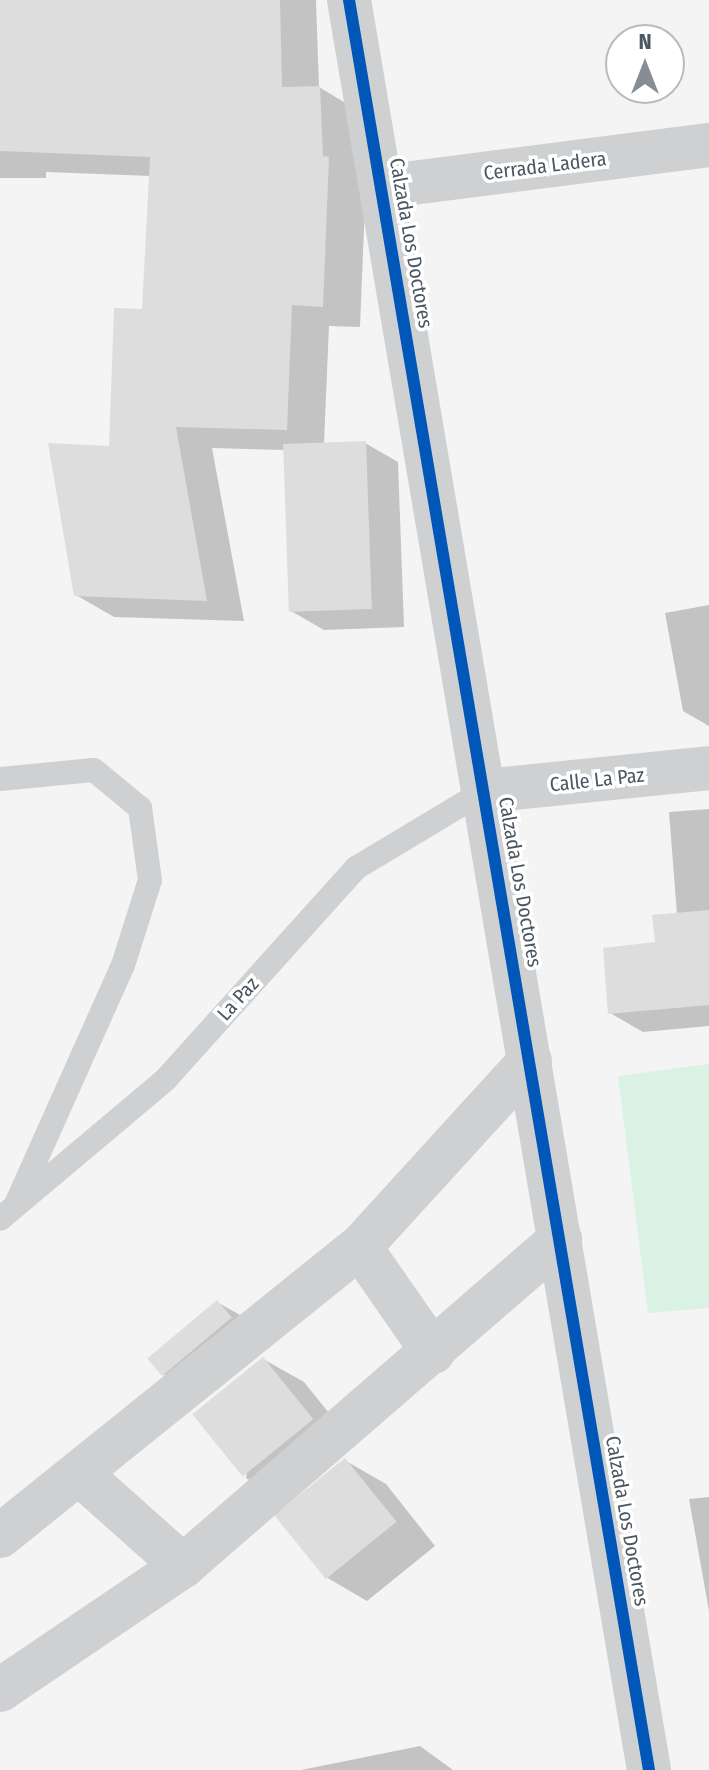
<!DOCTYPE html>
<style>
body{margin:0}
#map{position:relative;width:709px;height:1770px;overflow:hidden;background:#f4f4f4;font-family:"Fira Sans Condensed",sans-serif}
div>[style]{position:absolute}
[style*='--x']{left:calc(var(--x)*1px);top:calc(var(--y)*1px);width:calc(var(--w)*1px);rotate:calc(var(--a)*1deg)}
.green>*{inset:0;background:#d9f2e3}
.shadow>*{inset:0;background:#0003}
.building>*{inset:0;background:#ddddde;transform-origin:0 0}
.lane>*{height:24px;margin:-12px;padding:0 12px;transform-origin:12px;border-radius:12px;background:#ced0d2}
.street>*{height:44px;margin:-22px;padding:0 22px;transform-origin:22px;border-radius:22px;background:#ced0d2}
.cycleway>*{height:12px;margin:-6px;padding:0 6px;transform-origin:6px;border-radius:6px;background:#0057b8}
span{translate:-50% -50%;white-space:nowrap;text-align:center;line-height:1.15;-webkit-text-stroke:7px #fff;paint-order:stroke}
.street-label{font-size:20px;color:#4a5661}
.north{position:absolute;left:605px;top:24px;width:80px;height:80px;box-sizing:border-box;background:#fff;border:2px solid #b7bbc0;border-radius:50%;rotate:0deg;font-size:22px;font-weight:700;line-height:32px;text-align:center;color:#4a5661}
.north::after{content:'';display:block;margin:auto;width:28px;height:36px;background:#868d94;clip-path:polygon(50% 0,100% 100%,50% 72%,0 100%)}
</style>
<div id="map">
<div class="green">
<div style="clip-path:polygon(709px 1064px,709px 1308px,648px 1313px,618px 1076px)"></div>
</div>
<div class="shadow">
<div style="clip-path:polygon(0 0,316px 0,319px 87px,357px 110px,366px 180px,360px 327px,329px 326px,324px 444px,365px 443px,398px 462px,404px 627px,324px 630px,291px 611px,286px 450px,212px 448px,244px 621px,114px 617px,76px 595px,144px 311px,151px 176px,46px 172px,46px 178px,0 178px)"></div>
<div style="clip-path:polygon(709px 605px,709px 726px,683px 711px,665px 613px)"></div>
<div style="clip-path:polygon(709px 809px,709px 1026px,643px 1032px,610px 1013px,677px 915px,669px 812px)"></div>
<div style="clip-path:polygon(217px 1302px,258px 1325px,202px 1397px,162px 1374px)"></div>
<div style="clip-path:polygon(263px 1359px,304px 1382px,353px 1443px,286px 1501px,246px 1478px)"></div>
<div style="clip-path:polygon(346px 1461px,386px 1484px,435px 1546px,367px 1601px,326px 1577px)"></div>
<div style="clip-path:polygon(709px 1497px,709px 1611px,689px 1499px)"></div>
<div style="clip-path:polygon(420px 1746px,453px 1770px,301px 1770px)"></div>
</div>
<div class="building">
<div style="clip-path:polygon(0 0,280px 0,282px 87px,320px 86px,323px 156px,329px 157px,323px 307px,292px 305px,287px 430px,176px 427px,207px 601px,74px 596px,48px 443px,109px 446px,114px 308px,142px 309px,150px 157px,0 151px)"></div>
<div style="left:366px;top:441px;width:168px;height:83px;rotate:88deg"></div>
<div style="clip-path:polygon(709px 910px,709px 1005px,608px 1014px,603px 948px,655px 942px,652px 915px)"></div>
<div style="left:217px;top:1300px;width:23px;height:91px;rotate:50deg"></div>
<div style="left:263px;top:1357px;width:80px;height:91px;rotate:51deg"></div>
<div style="left:345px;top:1458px;width:82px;height:91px;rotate:51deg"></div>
</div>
<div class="lane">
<div style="--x:0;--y:779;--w:94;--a:-5.5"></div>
<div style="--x:94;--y:770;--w:60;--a:39.6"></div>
<div style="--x:140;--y:808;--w:73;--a:82.1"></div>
<div style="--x:150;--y:880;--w:89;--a:107.6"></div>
<div style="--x:123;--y:965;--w:262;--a:114.1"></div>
<div style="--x:0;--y:1219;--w:217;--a:-40.1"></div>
<div style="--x:166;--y:1079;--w:284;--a:-48"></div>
<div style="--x:356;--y:868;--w:149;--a:-31"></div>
</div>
<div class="street">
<div style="--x:349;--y:0;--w:1795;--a:80.38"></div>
<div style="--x:381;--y:187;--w:331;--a:-7.3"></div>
<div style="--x:484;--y:791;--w:226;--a:-5.8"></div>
<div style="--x:360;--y:1247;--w:128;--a:55.2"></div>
<div style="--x:81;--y:1475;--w:137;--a:41.7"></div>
<div style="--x:0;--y:1536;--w:462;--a:-38.8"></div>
<div style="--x:360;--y:1247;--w:252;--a:-47.6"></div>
<div style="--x:0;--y:1690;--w:221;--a:-34.1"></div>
<div style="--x:183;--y:1566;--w:499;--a:-40.9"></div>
</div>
<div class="cycleway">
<div style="--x:349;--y:0;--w:1795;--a:80.38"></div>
</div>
<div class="street-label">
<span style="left:545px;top:166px;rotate:-7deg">Cerrada Ladera</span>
<span style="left:411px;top:243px;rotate:80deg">Calzada Los Doctores</span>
<span style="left:597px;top:780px;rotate:-6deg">Calle La Paz</span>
<span style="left:520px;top:882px;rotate:80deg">Calzada Los Doctores</span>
<span style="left:238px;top:999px;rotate:-48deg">La Paz</span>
<span style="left:627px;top:1521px;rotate:80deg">Calzada Los Doctores</span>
</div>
<div class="north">N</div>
</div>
